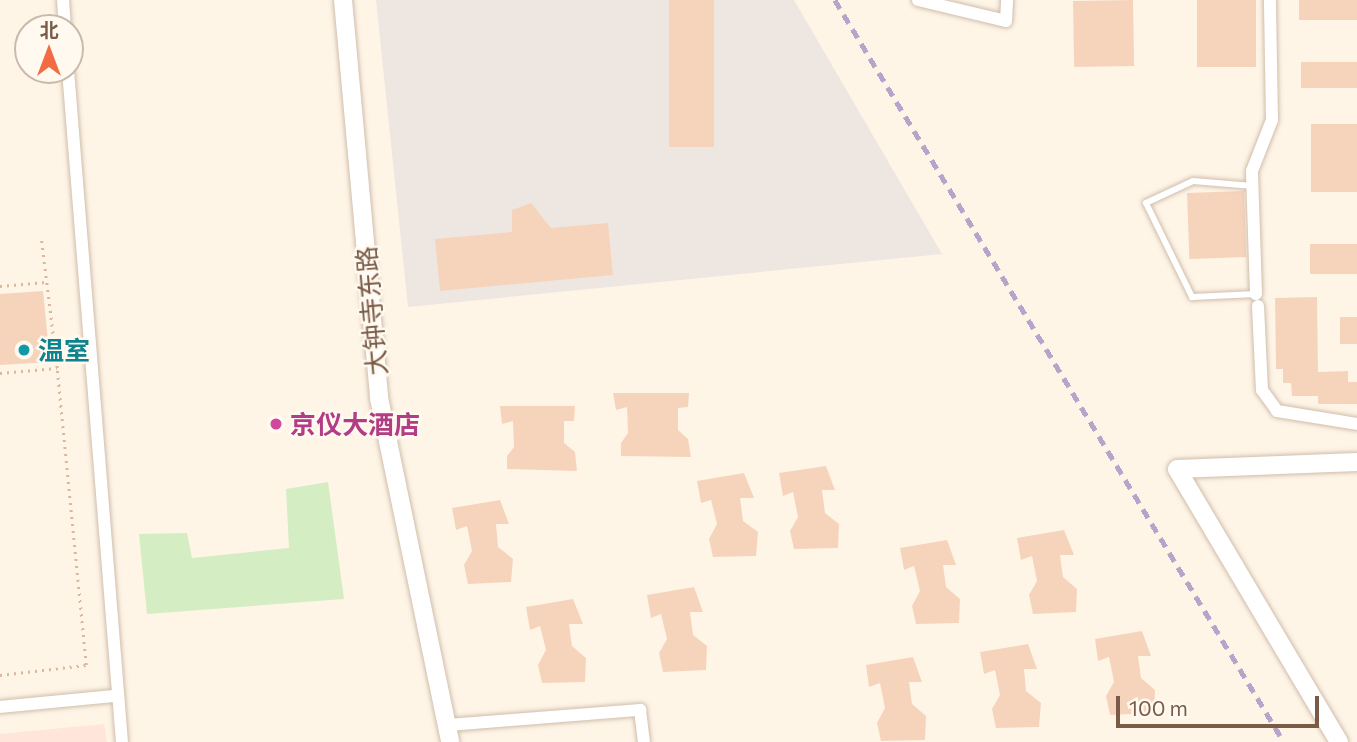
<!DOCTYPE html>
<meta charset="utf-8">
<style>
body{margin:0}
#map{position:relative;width:1357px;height:742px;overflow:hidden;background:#fef5e7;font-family:Commissioner,"Noto Sans SC",sans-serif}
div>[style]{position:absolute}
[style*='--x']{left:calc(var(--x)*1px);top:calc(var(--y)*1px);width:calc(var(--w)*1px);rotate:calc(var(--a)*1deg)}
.commercial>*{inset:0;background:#ffe5da}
.industrial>*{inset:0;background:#eee7e1}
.green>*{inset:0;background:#d4edc3}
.building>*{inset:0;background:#f6d4bc;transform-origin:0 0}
.path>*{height:2.5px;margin-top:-1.25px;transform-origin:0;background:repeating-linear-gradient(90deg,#dbb79e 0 2px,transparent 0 7px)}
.roads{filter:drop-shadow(0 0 2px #d1bdab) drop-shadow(0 0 2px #d1bdab)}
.lane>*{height:6px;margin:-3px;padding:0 3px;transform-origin:3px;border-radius:3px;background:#fff}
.street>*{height:12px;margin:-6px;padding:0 6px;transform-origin:6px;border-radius:6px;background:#fff}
.secondary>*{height:18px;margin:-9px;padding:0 9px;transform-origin:9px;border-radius:9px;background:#fff}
.rail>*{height:4.5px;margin-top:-2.25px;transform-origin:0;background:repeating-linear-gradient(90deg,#b8a3ca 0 10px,transparent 0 17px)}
.dots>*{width:19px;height:19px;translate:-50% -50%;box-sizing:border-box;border:4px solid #fff9ef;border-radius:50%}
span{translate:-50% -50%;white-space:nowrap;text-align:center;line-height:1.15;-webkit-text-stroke:5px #fff9ef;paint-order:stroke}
.street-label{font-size:26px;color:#7a5b48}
.culture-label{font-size:26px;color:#0d838f;font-weight:700}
.left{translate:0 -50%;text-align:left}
.hotel-label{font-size:26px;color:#b23c85;font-weight:700}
.north{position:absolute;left:14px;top:14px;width:70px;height:70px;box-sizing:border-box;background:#fff9ef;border:2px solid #cabaac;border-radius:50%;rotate:0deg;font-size:19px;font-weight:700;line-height:28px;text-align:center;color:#7a5b48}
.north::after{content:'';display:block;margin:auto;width:24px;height:32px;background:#f16c43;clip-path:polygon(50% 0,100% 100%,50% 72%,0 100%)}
.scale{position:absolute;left:1116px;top:696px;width:203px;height:32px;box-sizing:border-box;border:4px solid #7a5b48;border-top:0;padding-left:9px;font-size:21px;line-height:24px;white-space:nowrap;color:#7a5b48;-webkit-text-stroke:5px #fff9ef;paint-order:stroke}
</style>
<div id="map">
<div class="commercial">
<div style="clip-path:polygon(104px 724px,107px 742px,0 742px,0 734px)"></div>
</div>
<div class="industrial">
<div style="clip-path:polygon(376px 0,794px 0,942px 254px,408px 307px)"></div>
</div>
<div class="green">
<div style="clip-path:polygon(328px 482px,344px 599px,147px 614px,139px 534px,187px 533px,192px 558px,289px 548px,286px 489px)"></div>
</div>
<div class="building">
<div style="left:669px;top:0;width:45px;height:147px"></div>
<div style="left:1133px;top:0;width:66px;height:60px;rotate:89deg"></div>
<div style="left:1197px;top:0;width:59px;height:67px"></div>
<div style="left:1299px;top:0;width:58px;height:20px"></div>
<div style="left:1357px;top:62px;width:26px;height:56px;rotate:90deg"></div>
<div style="left:1357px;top:124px;width:68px;height:46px;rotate:90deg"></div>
<div style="left:1244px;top:191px;width:66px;height:57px;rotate:88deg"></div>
<div style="clip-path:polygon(531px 203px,551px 228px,608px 223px,613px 275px,440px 291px,435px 239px,512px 232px,512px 210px)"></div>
<div style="left:1357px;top:244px;width:30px;height:47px;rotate:90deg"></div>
<div style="clip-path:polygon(43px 291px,50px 362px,0 365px,0 294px)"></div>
<div style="clip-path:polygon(1317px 297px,1318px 372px,1348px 371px,1348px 382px,1357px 382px,1357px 404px,1318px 404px,1318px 396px,1292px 396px,1291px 383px,1283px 383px,1283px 369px,1276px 369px,1275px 298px)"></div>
<div style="left:1357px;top:317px;width:27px;height:17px;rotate:90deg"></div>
<div style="clip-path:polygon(613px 393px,689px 393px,688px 407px,678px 408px,678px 430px,688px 439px,691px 457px,621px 456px,621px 443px,628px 433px,627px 407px,616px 410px)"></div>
<div style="clip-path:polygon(500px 406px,575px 406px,574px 421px,564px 421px,564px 443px,575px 452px,577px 471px,507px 469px,507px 456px,514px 447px,513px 421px,502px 424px)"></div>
<div style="clip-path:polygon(826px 466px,835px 490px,822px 490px,825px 513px,839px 524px,838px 548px,794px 549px,790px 531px,798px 517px,793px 492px,783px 496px,779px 473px)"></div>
<div style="clip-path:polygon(744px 473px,754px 498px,740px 498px,743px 521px,758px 532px,756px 556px,713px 557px,709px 539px,717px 524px,711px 500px,701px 503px,697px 481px)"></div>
<div style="clip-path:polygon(500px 500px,509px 524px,496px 524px,498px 547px,513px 559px,511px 582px,468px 584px,464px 565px,472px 551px,467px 526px,456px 530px,452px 508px)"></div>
<div style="clip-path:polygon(1064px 530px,1074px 555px,1060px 555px,1063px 577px,1077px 589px,1076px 612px,1033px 614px,1029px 595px,1037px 581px,1032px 556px,1021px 560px,1017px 538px)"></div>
<div style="clip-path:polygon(947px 540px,956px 565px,943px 565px,946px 587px,960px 599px,959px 623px,916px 624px,912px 606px,920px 591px,914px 566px,904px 570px,900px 548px)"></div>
<div style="clip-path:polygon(694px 587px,703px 612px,690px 612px,693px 635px,707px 646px,706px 670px,663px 672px,659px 653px,667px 639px,661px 614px,651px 618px,647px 595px)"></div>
<div style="clip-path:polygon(573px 599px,583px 624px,569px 624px,572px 646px,586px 658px,585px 682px,542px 683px,538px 665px,546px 650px,540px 626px,530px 630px,526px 607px)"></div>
<div style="clip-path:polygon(1142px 631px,1151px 656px,1138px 656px,1141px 678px,1155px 690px,1154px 713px,1110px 715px,1106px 696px,1114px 682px,1109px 657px,1098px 661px,1095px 639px)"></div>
<div style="clip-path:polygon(1028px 644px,1037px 669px,1024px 669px,1026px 691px,1041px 703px,1039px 727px,996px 728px,992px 709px,1000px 695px,995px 670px,984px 674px,980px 652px)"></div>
<div style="clip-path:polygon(913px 657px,922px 682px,909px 682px,912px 704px,926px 716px,925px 740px,881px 741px,877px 723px,885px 708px,880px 683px,869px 687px,866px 665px)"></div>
</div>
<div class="path">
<div style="--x:0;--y:286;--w:46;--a:-5"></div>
<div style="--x:0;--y:373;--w:57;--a:-5"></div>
<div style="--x:57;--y:368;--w:132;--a:-97"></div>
<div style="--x:0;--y:675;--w:87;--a:-6.6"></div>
<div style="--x:86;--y:665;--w:298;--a:-95.6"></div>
</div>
<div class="roads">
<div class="lane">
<div style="--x:1253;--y:186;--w:60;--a:-175.2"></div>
<div style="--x:1193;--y:181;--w:52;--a:154.9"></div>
<div style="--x:1146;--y:203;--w:105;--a:63.9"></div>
<div style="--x:1192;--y:297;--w:64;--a:-2.7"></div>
</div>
<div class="street">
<div style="--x:63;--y:0;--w:28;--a:86"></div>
<div style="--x:918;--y:0;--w:90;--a:13.4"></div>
<div style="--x:1006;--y:21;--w:21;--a:-87"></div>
<div style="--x:68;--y:70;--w:674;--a:85.41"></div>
<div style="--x:1256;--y:294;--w:123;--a:-91.9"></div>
<div style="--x:1252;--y:171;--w:55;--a:-68.6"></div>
<div style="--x:1272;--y:120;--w:120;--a:-91"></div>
<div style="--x:1258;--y:306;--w:84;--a:87.3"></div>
<div style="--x:1262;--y:390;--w:26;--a:54"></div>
<div style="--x:1277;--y:411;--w:81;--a:9.2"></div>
<div style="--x:0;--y:707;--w:116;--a:-5.5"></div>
<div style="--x:448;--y:725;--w:193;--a:-4.5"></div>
<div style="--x:640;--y:710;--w:32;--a:83"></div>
</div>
<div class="secondary">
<div style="--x:343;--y:0;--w:400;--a:84.8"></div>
<div style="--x:379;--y:398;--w:351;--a:78.3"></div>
<div style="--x:1339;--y:742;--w:317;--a:-120.7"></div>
<div style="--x:1177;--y:469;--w:180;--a:-2.2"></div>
</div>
</div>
<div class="rail">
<div style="--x:835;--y:0;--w:867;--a:58.82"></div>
</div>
<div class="dots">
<div style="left:24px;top:350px;background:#0f9aa8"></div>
<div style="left:276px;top:424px;background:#d1479c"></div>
</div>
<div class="street-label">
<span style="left:371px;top:311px;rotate:-95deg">大钟寺东路</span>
</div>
<div class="culture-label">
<span class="left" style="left:38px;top:350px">温室</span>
</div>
<div class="hotel-label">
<span class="left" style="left:290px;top:424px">京仪大酒店</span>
</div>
<div class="north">北</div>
<div class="scale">100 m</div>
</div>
